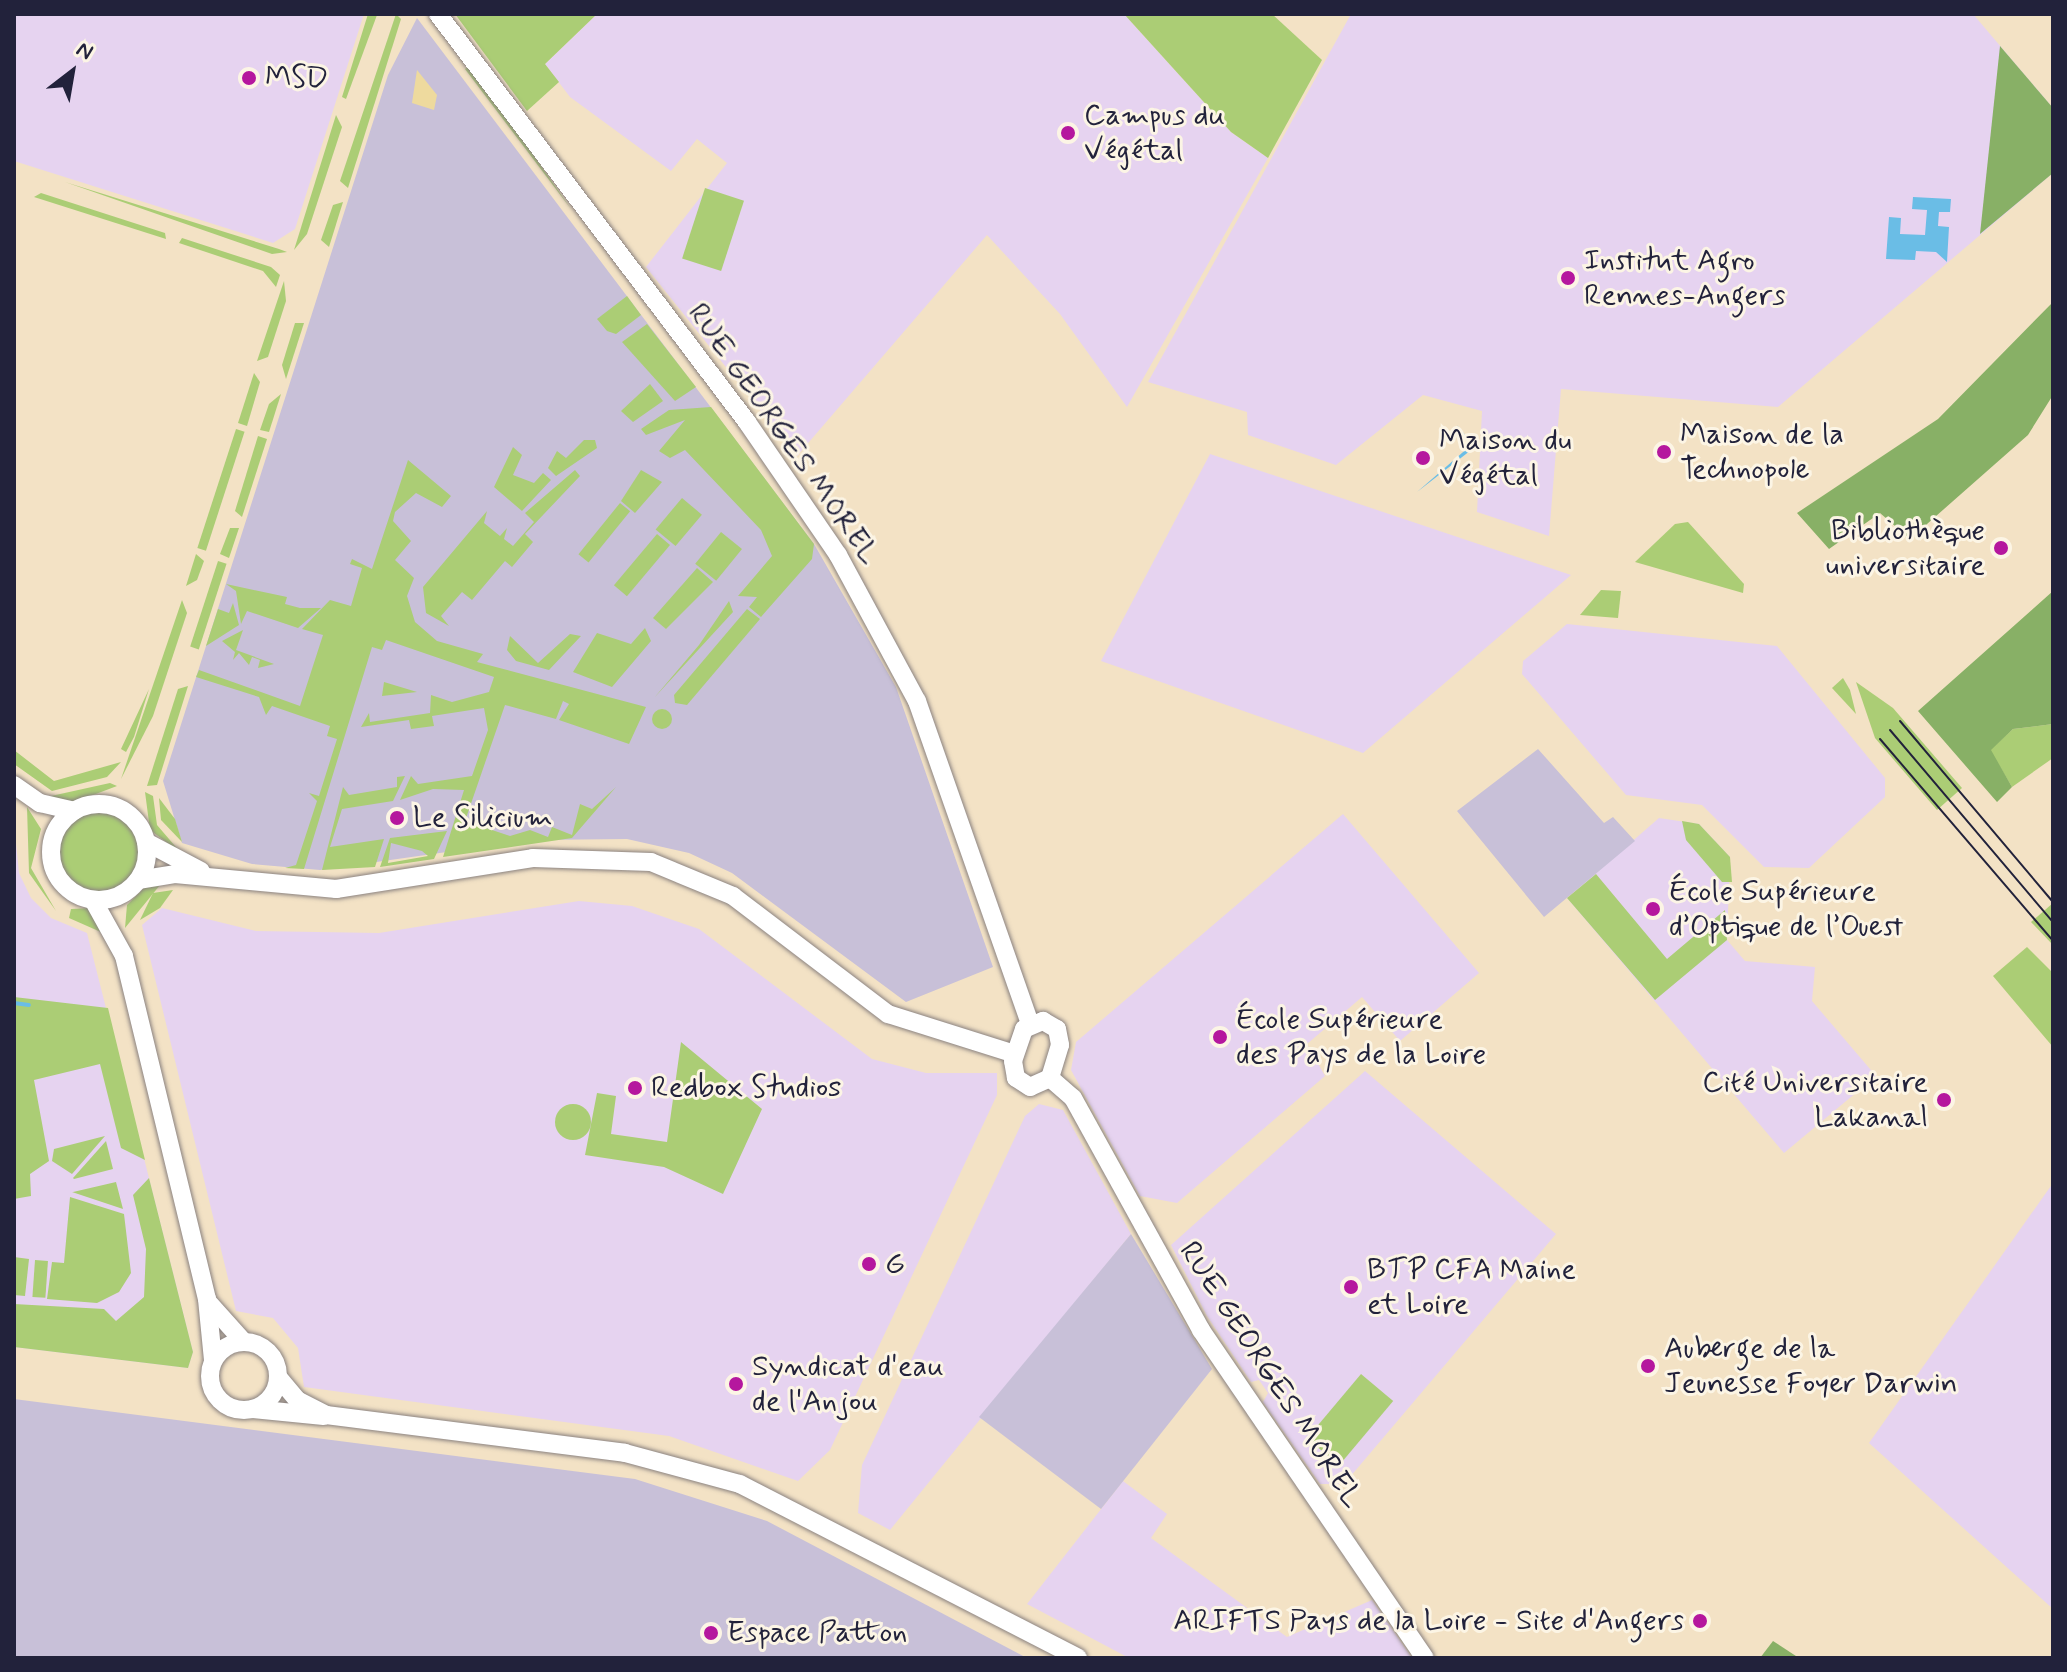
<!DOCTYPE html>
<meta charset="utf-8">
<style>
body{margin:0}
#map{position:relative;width:2067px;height:1672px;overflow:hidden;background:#f3e2c5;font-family:Mynerve,sans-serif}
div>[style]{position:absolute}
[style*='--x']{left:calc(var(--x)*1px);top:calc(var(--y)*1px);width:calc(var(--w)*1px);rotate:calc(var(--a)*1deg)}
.built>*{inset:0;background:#e6d3f0}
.industrial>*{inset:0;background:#c8c0d8}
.green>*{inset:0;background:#abcd75;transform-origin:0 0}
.round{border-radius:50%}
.forest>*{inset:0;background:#88b066}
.sand>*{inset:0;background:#eeda9e}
.water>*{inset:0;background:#6abde6}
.stream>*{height:4px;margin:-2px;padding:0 2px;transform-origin:2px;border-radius:2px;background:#6abde6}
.roads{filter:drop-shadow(0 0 2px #8a8280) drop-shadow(0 0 2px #8a8280)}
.secondary>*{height:18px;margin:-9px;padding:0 9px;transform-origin:9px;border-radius:9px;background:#fff}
.secondary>.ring{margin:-9px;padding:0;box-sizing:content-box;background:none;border:18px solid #fff;border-radius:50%}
.tram>*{height:2px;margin:-1px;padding:0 1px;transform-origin:1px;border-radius:1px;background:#22223b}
.dots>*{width:22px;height:22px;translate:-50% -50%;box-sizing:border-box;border:4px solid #fcf5e5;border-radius:50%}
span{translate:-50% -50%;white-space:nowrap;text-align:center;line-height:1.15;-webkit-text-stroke:6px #fcf5e5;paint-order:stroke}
.poi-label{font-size:30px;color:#22223b}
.left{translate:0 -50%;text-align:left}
.right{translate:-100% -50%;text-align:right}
.street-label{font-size:30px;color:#22223b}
.frame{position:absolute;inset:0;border:16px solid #22223b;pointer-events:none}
.north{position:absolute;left:32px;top:32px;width:80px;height:80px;-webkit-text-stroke:6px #fcf5e5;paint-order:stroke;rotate:31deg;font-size:22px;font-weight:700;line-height:32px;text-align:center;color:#22223b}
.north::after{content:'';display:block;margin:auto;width:28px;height:36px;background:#22223b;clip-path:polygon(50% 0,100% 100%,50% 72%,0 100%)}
</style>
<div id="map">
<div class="built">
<div style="clip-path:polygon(14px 14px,364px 14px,295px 229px,273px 243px,14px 161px)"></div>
<div style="clip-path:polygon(597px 14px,1124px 14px,1231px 132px,1268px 158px,1127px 407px,1060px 314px,987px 235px,797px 456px,646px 267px,727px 163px,697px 139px,671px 171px,570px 97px,545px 64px)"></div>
<div style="clip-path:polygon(1351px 14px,1973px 14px,2053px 108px,2053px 173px,1778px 407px,1561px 389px,1549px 536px,1477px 512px,1482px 411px,1423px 395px,1336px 465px,1248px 435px,1247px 412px,1148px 382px)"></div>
<div style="clip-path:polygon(1210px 454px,1571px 575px,1363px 753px,1101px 661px)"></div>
<div style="clip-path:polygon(1567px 624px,1777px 646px,1885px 778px,1885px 797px,1809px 868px,1764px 867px,1702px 805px,1626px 795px,1522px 674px,1523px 661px)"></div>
<div style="clip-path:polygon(1343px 814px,1479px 973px,1400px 1041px,1362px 997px,1307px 1044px,1325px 1076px,1177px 1203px,1140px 1196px,1071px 1070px,1076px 1042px)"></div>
<div style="clip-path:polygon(1659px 818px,1699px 824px,1730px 857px,1727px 940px,1745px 961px,1815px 967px,1812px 1001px,1876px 1076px,1784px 1153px,1567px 898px)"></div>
<div style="clip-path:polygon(14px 823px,19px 873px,31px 898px,51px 918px,87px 933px,193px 1352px,188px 1368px,14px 1347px)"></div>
<div style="clip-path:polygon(579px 901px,632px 906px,699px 929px,872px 1059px,926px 1073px,997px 1073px,997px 1095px,830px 1450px,798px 1481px,669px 1436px,304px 1387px,298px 1348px,273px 1318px,236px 1311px,142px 925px,162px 908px,256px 931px,379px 933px)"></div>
<div style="clip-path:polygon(1365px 1071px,1556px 1234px,1344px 1484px,1320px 1484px,1263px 1402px,1268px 1393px,1259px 1380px,1251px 1382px,1207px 1316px,1171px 1245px)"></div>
<div style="clip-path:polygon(1039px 1104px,1063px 1110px,1131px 1234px,890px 1530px,858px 1513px,862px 1465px,1025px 1116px)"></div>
<div style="clip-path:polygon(2053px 1183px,2053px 1609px,1869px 1443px)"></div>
<div style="clip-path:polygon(1123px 1481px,1167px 1514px,1151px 1538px,1287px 1637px,1372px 1600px,1412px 1658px,1129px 1658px,1027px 1604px)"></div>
</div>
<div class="industrial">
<div style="clip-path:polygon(417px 18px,814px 544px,896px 687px,993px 967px,906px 1002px,732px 873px,689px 853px,627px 839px,531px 840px,320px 870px,252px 864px,182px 843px,163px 781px,388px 75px)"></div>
<div style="clip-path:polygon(1538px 749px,1604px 823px,1613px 817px,1635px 841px,1544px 917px,1457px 811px)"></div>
<div style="clip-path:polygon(1131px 1234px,1212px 1369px,1101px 1509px,979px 1417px)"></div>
<div style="clip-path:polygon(14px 1399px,635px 1479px,767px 1521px,1027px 1658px,14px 1658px)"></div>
</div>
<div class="green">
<div style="clip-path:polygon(368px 14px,377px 15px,346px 99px,342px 97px)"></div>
<div style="clip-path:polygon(396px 14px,401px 19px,348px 188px,340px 181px)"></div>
<div style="clip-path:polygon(455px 14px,597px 14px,545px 64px,559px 82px,527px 111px)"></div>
<div style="clip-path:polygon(1124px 14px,1272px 14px,1322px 60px,1268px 158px,1231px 132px)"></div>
<div style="clip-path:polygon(468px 67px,500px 107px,571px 209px,465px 69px)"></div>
<div style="clip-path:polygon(336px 115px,342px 127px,307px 234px,294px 250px)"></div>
<div style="clip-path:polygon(65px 182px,279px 249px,287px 252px,272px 254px)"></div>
<div style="left:705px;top:188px;width:41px;height:74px;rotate:18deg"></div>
<div style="clip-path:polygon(41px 193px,165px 233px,166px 239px,34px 197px)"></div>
<div style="clip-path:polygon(343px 202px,329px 247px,321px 240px,333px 205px)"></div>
<div style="clip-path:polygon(182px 238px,271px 267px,280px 275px,276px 287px,263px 271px,179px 243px)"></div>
<div style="clip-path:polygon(284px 281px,286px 301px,268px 357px,257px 361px)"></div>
<div style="clip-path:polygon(627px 296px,641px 315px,616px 334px,607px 331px,597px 319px)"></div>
<div style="clip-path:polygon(295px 323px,304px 323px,286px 379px,282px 365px)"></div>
<div style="clip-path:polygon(647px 324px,696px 387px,675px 401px,622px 342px)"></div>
<div style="clip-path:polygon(254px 373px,260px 382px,247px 426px,238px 423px)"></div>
<div style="clip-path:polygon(650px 384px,663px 401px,633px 422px,621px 411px)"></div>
<div style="clip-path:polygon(281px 394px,269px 432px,260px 430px,269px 404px)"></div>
<div style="clip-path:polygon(711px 407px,814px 544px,812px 559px,761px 617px,749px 607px,757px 597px,738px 596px,772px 556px,761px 530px,685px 450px,670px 458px,659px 451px,685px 420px,646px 435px,641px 429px,669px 410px)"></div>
<div style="left:236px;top:429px;width:9px;height:125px;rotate:18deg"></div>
<div style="clip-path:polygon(258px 436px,267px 439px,242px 517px,235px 511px)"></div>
<div style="clip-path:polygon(584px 440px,595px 440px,597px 448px,556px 476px,548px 468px,557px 451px,566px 458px)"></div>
<div style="clip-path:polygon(513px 447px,522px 455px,513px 475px,534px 483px,543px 473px,551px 480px,522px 511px,494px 487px)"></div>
<div style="clip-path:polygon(408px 460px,451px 496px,442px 507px,416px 493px,395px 512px,393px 521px,411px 541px,395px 560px,414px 578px,407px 596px,415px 622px,437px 641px,483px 654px,477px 662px,646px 707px,629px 744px,559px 720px,569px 704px,563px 701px,556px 719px,505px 705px,465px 821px,510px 836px,530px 830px,548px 837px,552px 827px,572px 835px,580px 804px,592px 809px,616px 787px,572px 838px,443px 857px,464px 790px,433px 789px,400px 800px,411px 776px,418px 784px,472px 776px,488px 730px,484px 708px,432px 716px,434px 726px,411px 729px,409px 720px,361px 727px,369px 713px,370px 722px,430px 713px,431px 695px,452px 702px,489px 692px,494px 677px,386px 640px,382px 650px,372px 647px,304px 869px,285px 868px,296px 865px,317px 801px,309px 793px,319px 796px,337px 739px,327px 736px,330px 726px,272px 706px,266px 715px,259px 697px,196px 677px,199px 670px,300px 706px,323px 635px,302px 629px,330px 600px,351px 606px,362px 568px,350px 564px,352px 559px,372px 569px)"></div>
<div style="clip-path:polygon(575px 470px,580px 476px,525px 534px,533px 542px,512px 567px,505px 561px,472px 600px,462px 592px,441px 616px,449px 626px,426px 613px,423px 587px,487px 511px,484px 523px,500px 536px,507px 528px,504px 539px,513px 546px,534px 522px,525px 513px)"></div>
<div style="clip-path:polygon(641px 470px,662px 482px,635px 513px,621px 501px)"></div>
<div style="left:682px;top:498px;width:26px;height:41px;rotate:40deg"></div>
<div style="left:620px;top:503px;width:13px;height:66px;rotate:39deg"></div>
<div style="clip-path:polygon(1688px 522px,1744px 584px,1743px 593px,1635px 562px,1675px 524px)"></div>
<div style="clip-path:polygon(230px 528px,239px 528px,229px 558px,220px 554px)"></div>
<div style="left:721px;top:532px;width:27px;height:41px;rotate:39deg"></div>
<div style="left:657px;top:534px;width:17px;height:67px;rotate:40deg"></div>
<div style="clip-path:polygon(196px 554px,204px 561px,197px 580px,186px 586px)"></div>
<div style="left:218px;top:561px;width:9px;height:90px;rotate:18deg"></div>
<div style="clip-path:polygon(697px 568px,713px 582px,666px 629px,653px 618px)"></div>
<div style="clip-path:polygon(226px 584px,287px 597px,285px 604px,300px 608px,321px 608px,298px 628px,247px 611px,241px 624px,236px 591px)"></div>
<div style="clip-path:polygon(1601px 590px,1621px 591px,1618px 618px,1580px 615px)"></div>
<div style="clip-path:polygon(182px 600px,187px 613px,153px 716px,121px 779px)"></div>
<div style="clip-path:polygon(729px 601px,733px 612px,654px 698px,699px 645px)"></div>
<div style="clip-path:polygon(233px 603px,239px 625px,206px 646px,218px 609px,229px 613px)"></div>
<div style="clip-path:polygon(747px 609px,760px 619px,687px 705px,675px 703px,674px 695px)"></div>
<div style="clip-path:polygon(645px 628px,651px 641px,612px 687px,573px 672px,597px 633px,631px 644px)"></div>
<div style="clip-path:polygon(243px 630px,236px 650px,274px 664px,258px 668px,260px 660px,252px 657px,249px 665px,239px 653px,233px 660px,235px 652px,222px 641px)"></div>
<div style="clip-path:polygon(570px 634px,581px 636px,549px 670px,516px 661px,507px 650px,510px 636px,538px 663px)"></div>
<div style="clip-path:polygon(1843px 678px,1850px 690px,1856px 714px,1832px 688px)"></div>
<div style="clip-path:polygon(384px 682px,417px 692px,382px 696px)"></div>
<div style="clip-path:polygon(1856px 682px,1893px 708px,1962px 788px,1937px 810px,1875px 738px)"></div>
<div style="clip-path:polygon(188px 686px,157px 785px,147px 786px,178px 689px)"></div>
<div style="clip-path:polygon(149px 689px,134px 737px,126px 752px,121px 749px)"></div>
<div class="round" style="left:652px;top:709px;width:20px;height:20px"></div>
<div style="clip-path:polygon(2053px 724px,2053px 758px,2012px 787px,1990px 750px,2013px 729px)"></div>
<div style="clip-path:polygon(14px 750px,54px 781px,121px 762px,107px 777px,52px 791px,14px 764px)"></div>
<div style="clip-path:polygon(405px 776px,393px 801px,342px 809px,330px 847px,384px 839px,375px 867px,322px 870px,343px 787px,349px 795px,397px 787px,397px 777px)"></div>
<div style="clip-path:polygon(110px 783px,117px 786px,72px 803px,42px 798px)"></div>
<div style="clip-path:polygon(145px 792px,153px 796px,157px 825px,181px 853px,150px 830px)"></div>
<div style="clip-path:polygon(159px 798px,175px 819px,182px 842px,161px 820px)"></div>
<div style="clip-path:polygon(27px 807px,41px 829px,31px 868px,56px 911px,29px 873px)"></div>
<div class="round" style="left:58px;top:811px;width:82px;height:82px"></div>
<div style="clip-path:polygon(1682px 821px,1699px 824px,1730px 857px,1732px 882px,1722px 882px,1686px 840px)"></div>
<div style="clip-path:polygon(evenodd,447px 831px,434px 859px,380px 867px,390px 838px,447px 831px,391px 843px,422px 851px,428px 856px,388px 863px,391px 843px)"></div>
<div style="clip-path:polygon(1596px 874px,1667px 959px,1725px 910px,1727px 940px,1655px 1000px,1567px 898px)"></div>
<div style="clip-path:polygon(147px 885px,160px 885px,125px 928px,127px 905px)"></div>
<div style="clip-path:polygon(173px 890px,160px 908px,140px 920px,153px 893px)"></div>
<div style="clip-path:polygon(2053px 903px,2053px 945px,2031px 922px)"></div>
<div style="clip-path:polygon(91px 908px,103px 933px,69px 918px,71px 909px)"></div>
<div style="clip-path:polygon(2027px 947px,2053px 973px,2053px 1047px,1993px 976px)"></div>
<div style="clip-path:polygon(14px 997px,108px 1008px,145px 1160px,121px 1148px,100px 1064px,34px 1080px,49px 1161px,30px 1174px,31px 1196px,14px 1199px)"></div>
<div style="clip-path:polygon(681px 1042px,762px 1109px,723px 1194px,664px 1167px,585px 1155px,597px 1093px,616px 1096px,611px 1134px,667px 1142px)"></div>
<div class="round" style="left:555px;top:1104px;width:36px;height:36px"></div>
<div style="clip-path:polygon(105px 1136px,72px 1174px,52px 1161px,54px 1149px)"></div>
<div style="clip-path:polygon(106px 1141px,113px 1169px,74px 1179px,73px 1178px)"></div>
<div style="clip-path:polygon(149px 1178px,193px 1352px,188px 1368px,14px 1347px,14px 1304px,104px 1309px,116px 1321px,144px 1297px,146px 1249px,133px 1195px)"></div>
<div style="clip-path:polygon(116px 1182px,123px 1209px,72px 1192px,73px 1192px)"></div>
<div style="clip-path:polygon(70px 1197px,124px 1214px,131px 1273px,119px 1292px,97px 1303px,47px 1299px,52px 1262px,64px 1263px)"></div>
<div style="clip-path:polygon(14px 1257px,29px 1259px,25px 1296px,14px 1295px)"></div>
<div style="left:35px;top:1260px;width:13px;height:37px;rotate:4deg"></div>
<div style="left:1361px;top:1374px;width:42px;height:84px;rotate:40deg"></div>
</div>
<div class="forest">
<div style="clip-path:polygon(2000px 46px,2053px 108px,2053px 173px,1980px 234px)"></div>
<div style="clip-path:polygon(2053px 302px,2053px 395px,2028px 435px,1910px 539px,1880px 513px,1829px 549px,1797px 513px,1938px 419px)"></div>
<div style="clip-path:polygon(2053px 591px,2053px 724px,2013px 729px,1991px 750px,2012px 787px,1997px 802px,1918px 711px)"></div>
<div style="clip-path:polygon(1773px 1641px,1799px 1658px,1760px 1658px)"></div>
</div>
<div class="sand">
<div style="clip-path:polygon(417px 70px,437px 95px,434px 110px,412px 103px)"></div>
</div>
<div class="water">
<div style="clip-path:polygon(1913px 197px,1951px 199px,1950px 212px,1939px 212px,1938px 226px,1949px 227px,1947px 262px,1936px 252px,1916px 251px,1915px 260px,1886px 259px,1889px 217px,1901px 218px,1900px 234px,1925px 235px,1927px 210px,1912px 209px)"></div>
<div style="clip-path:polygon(1457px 425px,1475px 447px,1417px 492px,1470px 446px)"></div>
</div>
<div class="stream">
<div style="--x:14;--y:1003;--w:15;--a:8"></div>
</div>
<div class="roads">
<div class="secondary">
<div style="--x:438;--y:14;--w:512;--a:52.86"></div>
<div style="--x:747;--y:422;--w:161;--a:55.6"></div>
<div style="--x:838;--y:555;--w:166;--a:61.6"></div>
<div style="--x:917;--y:701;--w:341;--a:70.7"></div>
<div style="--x:14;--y:785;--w:32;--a:35"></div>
<div style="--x:40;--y:803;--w:35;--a:13"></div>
<div class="ring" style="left:51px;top:804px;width:78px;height:78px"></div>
<div style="--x:146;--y:842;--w:62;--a:27.8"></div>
<div style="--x:138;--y:880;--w:37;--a:-9"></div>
<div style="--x:175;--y:874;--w:162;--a:5.3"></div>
<div style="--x:336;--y:889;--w:199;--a:-8.9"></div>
<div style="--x:533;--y:858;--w:118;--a:1.9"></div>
<div style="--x:651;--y:862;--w:89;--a:22.5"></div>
<div style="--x:733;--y:896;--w:195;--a:37.3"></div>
<div style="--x:888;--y:1014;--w:133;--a:17.5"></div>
<div style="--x:93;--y:900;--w:64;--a:61"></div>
<div style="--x:124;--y:956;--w:353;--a:76.4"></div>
<div style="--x:207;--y:1299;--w:61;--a:84.4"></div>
<div style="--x:1043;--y:1021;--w:16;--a:30"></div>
<div style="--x:1057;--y:1029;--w:16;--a:79"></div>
<div style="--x:1060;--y:1045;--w:34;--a:107"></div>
<div style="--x:1050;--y:1078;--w:22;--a:156"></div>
<div style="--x:1030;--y:1087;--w:17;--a:-147"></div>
<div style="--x:1016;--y:1078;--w:17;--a:-100"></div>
<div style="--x:1013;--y:1061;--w:34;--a:-71"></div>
<div style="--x:1024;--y:1029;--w:21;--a:-23"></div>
<div style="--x:1050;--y:1078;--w:30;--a:41"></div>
<div style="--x:1073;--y:1098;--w:265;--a:61.1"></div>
<div style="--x:1201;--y:1330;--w:397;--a:55.7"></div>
<div style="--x:208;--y:1302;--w:52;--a:48.1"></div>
<div class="ring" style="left:210px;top:1342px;width:50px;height:50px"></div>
<div style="--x:278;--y:1377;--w:30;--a:50"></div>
<div style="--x:297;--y:1400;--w:33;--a:27"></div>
<div style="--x:326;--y:1415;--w:301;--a:7.2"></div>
<div style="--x:625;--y:1453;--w:119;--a:15.1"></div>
<div style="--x:740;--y:1484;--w:380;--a:27.2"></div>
<div style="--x:253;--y:1409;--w:71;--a:5.6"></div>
</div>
</div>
<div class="tram">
<div style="--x:1900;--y:721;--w:237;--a:49.8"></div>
<div style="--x:1890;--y:730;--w:252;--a:49.7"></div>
<div style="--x:1880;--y:739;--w:266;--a:49.4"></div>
</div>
<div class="dots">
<div style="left:249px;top:78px;background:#b5179e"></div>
<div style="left:1068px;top:133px;background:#b5179e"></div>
<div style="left:1568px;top:278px;background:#b5179e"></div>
<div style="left:1664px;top:452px;background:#b5179e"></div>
<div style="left:1423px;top:458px;background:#b5179e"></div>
<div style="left:2001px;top:548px;background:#b5179e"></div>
<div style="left:397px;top:818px;background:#b5179e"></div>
<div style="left:1653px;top:909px;background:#b5179e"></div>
<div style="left:1220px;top:1037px;background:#b5179e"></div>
<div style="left:635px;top:1088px;background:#b5179e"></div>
<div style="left:1944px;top:1100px;background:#b5179e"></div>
<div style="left:869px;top:1264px;background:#b5179e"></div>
<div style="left:1351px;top:1287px;background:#b5179e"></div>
<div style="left:1648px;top:1366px;background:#b5179e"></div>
<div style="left:736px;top:1384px;background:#b5179e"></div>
<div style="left:1700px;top:1621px;background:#b5179e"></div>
<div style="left:711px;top:1633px;background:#b5179e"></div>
</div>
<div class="poi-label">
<span class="left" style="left:265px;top:78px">MSD</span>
<span class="left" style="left:1084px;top:133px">Campus du<br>Végétal</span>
<span class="left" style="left:1584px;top:278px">Institut Agro<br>Rennes-Angers</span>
<span class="left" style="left:1680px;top:452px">Maison de la<br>Technopole</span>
<span class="left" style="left:1439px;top:458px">Maison du<br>Végétal</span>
<span class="right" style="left:1985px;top:548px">Bibliothèque<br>universitaire</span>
<span class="left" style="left:413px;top:818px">Le Silicium</span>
<span class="left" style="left:1669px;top:909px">École Supérieure<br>d’Optique de l’Ouest</span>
<span class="left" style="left:1236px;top:1037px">École Supérieure<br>des Pays de la Loire</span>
<span class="right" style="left:1928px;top:1100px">Cité Universitaire<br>Lakanal</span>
<span class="left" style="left:651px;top:1088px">Redbox Studios</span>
<span class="left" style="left:885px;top:1264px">G</span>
<span class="left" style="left:1367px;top:1287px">BTP CFA Maine<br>et Loire</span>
<span class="left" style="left:1664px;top:1366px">Auberge de la<br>Jeunesse Foyer Darwin</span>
<span class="left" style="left:752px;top:1384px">Syndicat d'eau<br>de l'Anjou</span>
<span class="right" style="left:1684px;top:1621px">ARIFTS Pays de la Loire - Site d'Angers</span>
<span class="left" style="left:727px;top:1633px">Espace Patton</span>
</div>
<div class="street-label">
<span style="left:783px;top:434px;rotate:55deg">RUE GEORGES MOREL</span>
<span style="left:1270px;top:1375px;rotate:57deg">RUE GEORGES MOREL</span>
</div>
<div class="frame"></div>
<div class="north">N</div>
</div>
